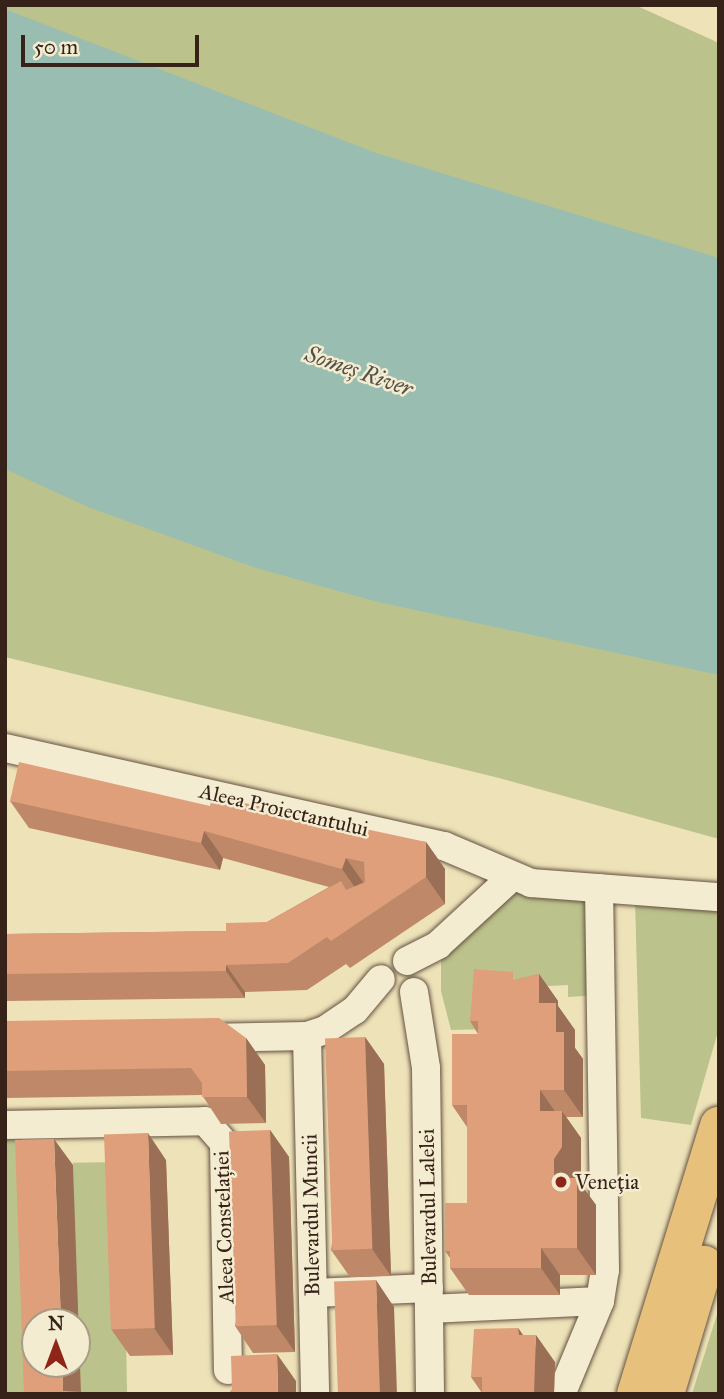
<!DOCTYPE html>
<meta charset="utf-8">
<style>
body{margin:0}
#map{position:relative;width:724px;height:1399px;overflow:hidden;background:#eee2b8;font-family:"IM FELL Great Primer",serif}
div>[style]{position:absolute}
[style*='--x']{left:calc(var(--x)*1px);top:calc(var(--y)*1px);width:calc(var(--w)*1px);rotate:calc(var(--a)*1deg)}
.green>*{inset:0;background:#bcc28c;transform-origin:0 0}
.water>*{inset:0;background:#99bdb1}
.roads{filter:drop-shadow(0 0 2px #645241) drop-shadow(0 0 2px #645241)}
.minor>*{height:28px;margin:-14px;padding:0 14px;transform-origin:14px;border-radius:14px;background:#f4ecd1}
.primary>*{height:38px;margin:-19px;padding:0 19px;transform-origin:19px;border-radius:19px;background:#e7c17c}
.wall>*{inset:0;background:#bf8969}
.shaded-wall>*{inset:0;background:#9b6f55}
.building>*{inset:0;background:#de9f7a;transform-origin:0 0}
.dots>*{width:19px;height:19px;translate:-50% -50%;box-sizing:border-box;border:4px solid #f4ecd1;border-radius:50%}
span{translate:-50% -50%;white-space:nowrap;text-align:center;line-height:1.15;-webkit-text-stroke:5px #f4ecd1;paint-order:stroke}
.street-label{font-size:21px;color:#362219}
.poi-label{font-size:21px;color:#362219}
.left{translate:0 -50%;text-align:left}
.water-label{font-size:23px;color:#545047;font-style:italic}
.frame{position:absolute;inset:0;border:7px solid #362219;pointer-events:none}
.north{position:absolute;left:21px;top:1308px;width:70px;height:70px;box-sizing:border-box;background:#f4ecd1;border:2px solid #a89b87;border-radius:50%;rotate:0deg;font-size:19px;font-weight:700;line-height:28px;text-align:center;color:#362219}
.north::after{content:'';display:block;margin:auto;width:24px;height:32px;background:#8f2418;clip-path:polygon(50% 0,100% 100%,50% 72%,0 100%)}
.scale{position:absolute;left:21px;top:35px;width:178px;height:32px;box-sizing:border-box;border:4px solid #362219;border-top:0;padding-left:9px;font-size:21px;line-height:24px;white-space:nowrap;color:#362219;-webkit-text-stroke:5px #f4ecd1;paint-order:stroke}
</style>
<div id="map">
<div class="green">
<div style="clip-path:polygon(5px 5px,635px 5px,719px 43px,719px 839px,499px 778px,5px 657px)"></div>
<div style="clip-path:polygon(511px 889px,599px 896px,600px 995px,568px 997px,568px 985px,492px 989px,492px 1029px,451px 1030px,441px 991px,441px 955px)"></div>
<div style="clip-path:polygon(635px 899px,719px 906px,719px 1028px,691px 1125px,641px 1118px)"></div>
<div style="clip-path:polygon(22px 1134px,35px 1364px,42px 1394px,5px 1394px,5px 1135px)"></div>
<div style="left:123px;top:1162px;width:232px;height:50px;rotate:89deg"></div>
<div style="clip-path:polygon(719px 1308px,719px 1394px,692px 1394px)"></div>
</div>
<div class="water">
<div style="clip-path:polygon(5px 9px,376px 153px,719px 258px,719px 675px,378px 602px,256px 568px,88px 507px,5px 469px)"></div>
</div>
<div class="roads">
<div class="minor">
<div style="--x:5;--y:748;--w:450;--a:12.6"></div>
<div style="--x:444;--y:846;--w:95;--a:23"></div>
<div style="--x:531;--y:883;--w:189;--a:4.3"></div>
<div style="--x:407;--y:961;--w:35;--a:-27"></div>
<div style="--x:438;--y:945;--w:100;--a:-42.6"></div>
<div style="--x:414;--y:992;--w:77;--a:81"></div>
<div style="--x:426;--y:1068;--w:326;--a:89.3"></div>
<div style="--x:307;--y:1036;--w:358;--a:88.7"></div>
<div style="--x:207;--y:1038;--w:100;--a:-1.1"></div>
<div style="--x:307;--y:1036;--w:19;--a:-18"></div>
<div style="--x:325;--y:1030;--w:36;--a:-34"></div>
<div style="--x:355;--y:1010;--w:40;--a:-50"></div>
<div style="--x:5;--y:1125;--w:200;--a:-1.1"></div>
<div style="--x:205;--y:1121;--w:29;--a:49"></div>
<div style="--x:224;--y:1143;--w:227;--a:89"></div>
<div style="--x:313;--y:1293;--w:116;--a:-2.5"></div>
<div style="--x:429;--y:1309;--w:171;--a:-2.7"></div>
<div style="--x:563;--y:1390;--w:96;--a:-67.4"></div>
<div style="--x:600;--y:1301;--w:31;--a:-81"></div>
<div style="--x:605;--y:1270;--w:382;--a:-90.9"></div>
</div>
<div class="primary">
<div style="--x:636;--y:1394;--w:281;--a:-72.8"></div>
<div style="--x:665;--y:1394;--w:135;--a:-73.2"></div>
</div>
</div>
<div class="wall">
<div style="clip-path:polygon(10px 801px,210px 806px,426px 842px,445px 869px,445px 904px,350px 968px,346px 964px,307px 990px,245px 992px,245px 998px,5px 1001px,5px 934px,226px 931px,267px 922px,329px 887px,223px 858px,220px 870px,29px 828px)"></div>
<div style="clip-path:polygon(539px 974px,558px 1001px,558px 1006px,575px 1030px,575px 1048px,583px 1059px,583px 1117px,566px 1117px,581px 1138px,581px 1174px,577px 1179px,596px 1205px,596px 1275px,560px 1275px,560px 1295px,469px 1295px,450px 1268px,450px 1258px,445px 1251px,467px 1203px,467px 1127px,452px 1105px,478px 1034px,470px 1021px,518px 979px)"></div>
<div style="clip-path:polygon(5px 1021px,246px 1038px,265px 1065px,266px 1123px,221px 1124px,202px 1095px,5px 1098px)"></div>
<div style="clip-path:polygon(365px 1037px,384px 1064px,391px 1276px,350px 1277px,331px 1250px)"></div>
<div style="clip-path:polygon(270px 1130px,289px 1157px,295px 1352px,253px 1353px,235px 1326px)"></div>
<div style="clip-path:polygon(166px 1160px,173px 1355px,130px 1356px,111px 1329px)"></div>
<div style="clip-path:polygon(518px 1328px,523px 1335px,555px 1362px,554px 1394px,440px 1394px,482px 1393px,471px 1377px)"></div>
</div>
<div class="shaded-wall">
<div style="clip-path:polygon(204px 831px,223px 858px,220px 870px,201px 843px)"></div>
<div style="clip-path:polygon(426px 842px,445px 869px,445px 904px,426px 877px)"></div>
<div style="clip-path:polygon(346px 858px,365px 885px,361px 896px,342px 869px)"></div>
<div style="clip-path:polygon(226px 965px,245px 992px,245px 998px,226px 971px)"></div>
<div style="clip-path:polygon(539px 974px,558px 1001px,558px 1006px,575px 1030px,575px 1048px,583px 1059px,583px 1117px,564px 1090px,539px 1003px)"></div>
<div style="clip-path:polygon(365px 1037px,384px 1064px,391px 1276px,372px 1249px)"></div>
<div style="clip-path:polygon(246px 1038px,265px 1065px,266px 1123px,247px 1097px)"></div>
<div style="clip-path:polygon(540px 1090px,559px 1117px,540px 1111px)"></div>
<div style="clip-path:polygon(562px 1111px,581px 1138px,581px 1174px,577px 1179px,596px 1205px,596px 1275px,577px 1248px,554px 1178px,554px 1159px)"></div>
<div style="clip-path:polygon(270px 1130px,289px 1157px,295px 1352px,276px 1325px)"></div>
<div style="clip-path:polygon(148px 1133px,166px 1160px,173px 1355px,154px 1328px)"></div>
<div style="clip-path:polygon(54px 1139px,73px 1165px,81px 1394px,63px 1391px,62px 1364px,77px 1364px,77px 1322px,61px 1322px)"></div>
<div style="clip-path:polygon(541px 1248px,560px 1275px,560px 1295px,541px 1268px)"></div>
<div style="clip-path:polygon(376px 1280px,394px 1307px,397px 1394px,379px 1394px)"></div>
<div style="clip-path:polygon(518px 1328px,535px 1352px,536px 1335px,555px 1362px,554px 1394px,534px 1394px,519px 1335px)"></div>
<div style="clip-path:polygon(277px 1354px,296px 1381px,296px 1394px,278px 1394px)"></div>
</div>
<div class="building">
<div style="clip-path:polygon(19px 762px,210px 806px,212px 796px,426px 842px,426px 877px,331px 941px,327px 937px,288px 963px,226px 965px,226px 971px,5px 974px,5px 934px,226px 931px,226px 923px,267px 922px,341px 881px,346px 890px,365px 882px,364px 862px,346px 858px,342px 869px,204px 831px,201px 843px,10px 801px)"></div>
<div style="clip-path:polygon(474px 969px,513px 972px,513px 980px,539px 974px,539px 1003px,556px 1003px,556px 1032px,564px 1032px,564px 1090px,540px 1090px,540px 1111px,562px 1111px,562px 1147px,554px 1159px,554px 1178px,577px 1178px,577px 1248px,541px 1248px,541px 1268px,450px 1268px,450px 1251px,445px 1251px,445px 1203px,467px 1203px,467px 1105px,452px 1105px,452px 1034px,478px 1034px,478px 1021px,470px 1021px)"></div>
<div style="clip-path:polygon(219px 1018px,246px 1038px,247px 1097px,202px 1097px,202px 1083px,191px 1068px,5px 1071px,5px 1021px)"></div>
<div style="left:365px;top:1037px;width:212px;height:40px;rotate:88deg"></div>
<div style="left:270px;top:1130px;width:195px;height:41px;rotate:88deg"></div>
<div style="left:148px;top:1133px;width:195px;height:44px;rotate:88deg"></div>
<div style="clip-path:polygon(54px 1139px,61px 1322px,35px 1322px,35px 1364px,62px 1364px,63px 1391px,121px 1394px,24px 1394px,15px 1140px)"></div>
<div style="left:376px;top:1280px;width:114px;height:42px;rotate:88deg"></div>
<div style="clip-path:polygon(518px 1328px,519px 1335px,536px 1335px,534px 1394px,440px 1394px,482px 1393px,482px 1377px,471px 1377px,474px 1329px)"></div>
<div style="clip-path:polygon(277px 1354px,278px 1394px,228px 1394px,232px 1389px,231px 1356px)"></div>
</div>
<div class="dots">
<div style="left:561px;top:1182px;background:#8f2418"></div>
</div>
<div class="street-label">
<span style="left:284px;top:810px;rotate:13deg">Aleea Proiectantului</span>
<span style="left:428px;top:1207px;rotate:-91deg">Bulevardul Lalelei</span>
<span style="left:311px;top:1215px;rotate:-91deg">Bulevardul Muncii</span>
<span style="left:224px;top:1227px;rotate:-92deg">Aleea Constelației</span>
</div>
<div class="poi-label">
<span class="left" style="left:575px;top:1182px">Veneția</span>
</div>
<div class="water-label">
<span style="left:359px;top:371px;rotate:19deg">Someș River</span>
</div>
<div class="frame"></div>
<div class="north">N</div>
<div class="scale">50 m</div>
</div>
